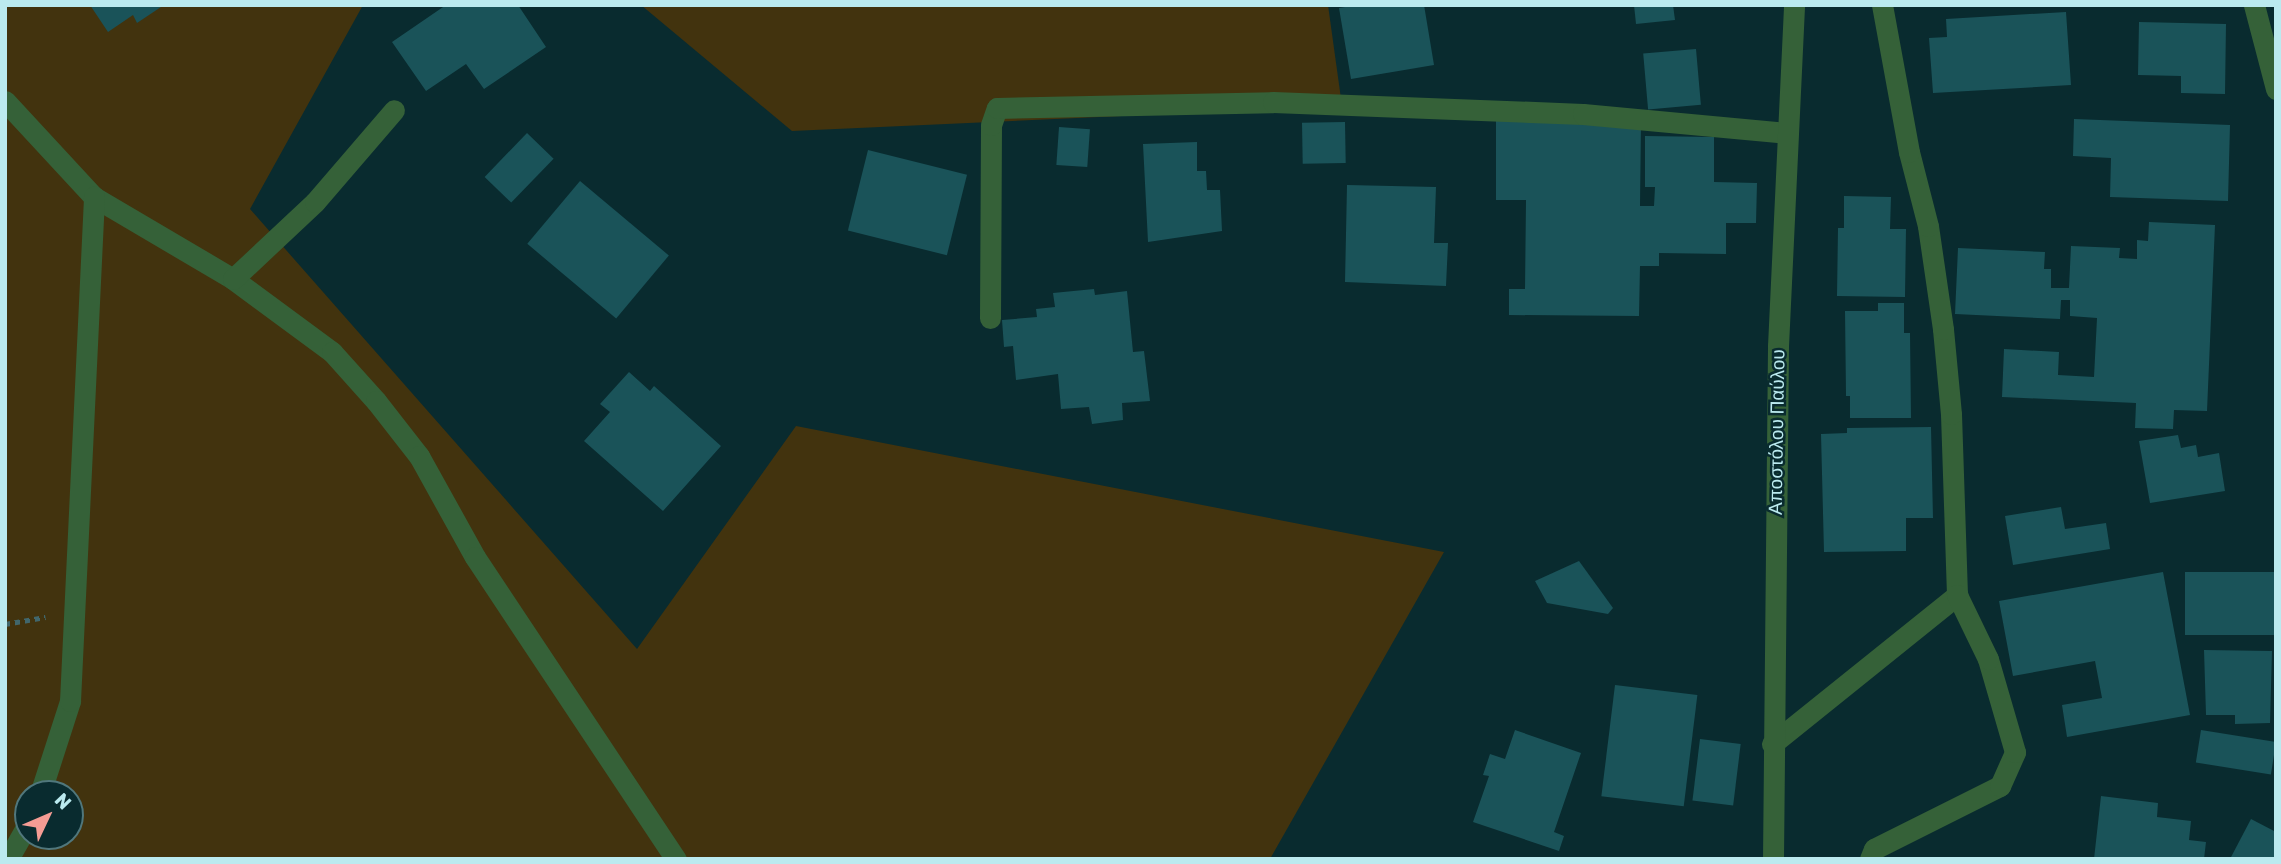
<!DOCTYPE html>
<meta charset="utf-8">
<style>
body{margin:0}
#map{position:relative;width:2281px;height:864px;overflow:hidden;background:#092b2f;font-family:Rubik,sans-serif}
div>[style]{position:absolute}
[style*='--x']{left:calc(var(--x)*1px);top:calc(var(--y)*1px);width:calc(var(--w)*1px);rotate:calc(var(--a)*1deg)}
.green>*{inset:0;background:#42330e}
.building>*{inset:0;background:#1a5359;transform-origin:0 0}
.path>*{height:4.5px;margin-top:-2.25px;transform-origin:0;background:repeating-linear-gradient(90deg,#41676c 0 5px,transparent 0 10px)}
.minor>*{height:21px;margin:-10.5px;padding:0 10.5px;transform-origin:10.5px;border-radius:10.5px;background:#356138}
span{translate:-50% -50%;white-space:nowrap;text-align:center;line-height:1.15;-webkit-text-stroke:5px #092b2f;paint-order:stroke}
.street-label{font-size:19px;color:#bbeaef}
.frame{position:absolute;inset:0;border:7px solid #bbeaef;pointer-events:none}
.north{position:absolute;left:14px;top:780px;width:70px;height:70px;box-sizing:border-box;background:#092b2f;border:2px solid #50777c;border-radius:50%;rotate:46deg;font-size:19px;font-weight:700;line-height:28px;text-align:center;color:#bbeaef}
.north::after{content:'';display:block;margin:auto;width:24px;height:32px;background:#f59c94;clip-path:polygon(50% 0,100% 100%,50% 72%,0 100%)}
</style>
<div id="map">
<div class="green">
<div style="clip-path:polygon(evenodd,5px 5px,363px 5px,250px 209px,637px 649px,796px 426px,1444px 552px,1270px 859px,5px 859px,5px 5px,28px 794px,70px 794px,70px 836px,28px 836px,28px 794px)"></div>
<div style="clip-path:polygon(641px 5px,1328px 5px,1342px 106px,792px 131px)"></div>
</div>
<div class="building">
<div style="clip-path:polygon(90px 5px,164px 5px,137px 23px,133px 15px,108px 32px)"></div>
<div style="clip-path:polygon(446px 5px,518px 5px,546px 47px,484px 89px,466px 64px,426px 91px,392px 42px)"></div>
<div style="clip-path:polygon(1357px 5px,1424px 5px,1434px 65px,1351px 79px,1339px 8px)"></div>
<div style="clip-path:polygon(1634px 5px,1673px 5px,1675px 20px,1636px 24px)"></div>
<div style="clip-path:polygon(2066px 12px,2071px 85px,1933px 93px,1929px 38px,1947px 37px,1946px 19px)"></div>
<div style="clip-path:polygon(2139px 22px,2226px 24px,2225px 94px,2181px 93px,2181px 76px,2138px 75px)"></div>
<div style="left:1696px;top:49px;width:56px;height:53px;rotate:85deg"></div>
<div style="clip-path:polygon(2074px 119px,2230px 125px,2228px 201px,2110px 197px,2111px 158px,2073px 156px)"></div>
<div style="clip-path:polygon(1496px 120px,1641px 121px,1640px 206px,1654px 206px,1655px 187px,1645px 187px,1645px 136px,1714px 137px,1714px 182px,1757px 183px,1756px 223px,1726px 223px,1726px 254px,1659px 253px,1659px 266px,1640px 266px,1639px 316px,1509px 315px,1509px 289px,1525px 289px,1526px 200px,1496px 200px)"></div>
<div style="left:1345px;top:122px;width:41px;height:43px;rotate:89deg"></div>
<div style="left:1059px;top:127px;width:31px;height:38px;rotate:4deg"></div>
<div style="left:527px;top:133px;width:37px;height:61px;rotate:44deg"></div>
<div style="clip-path:polygon(1197px 142px,1197px 171px,1206px 171px,1207px 190px,1220px 190px,1222px 231px,1148px 242px,1143px 144px)"></div>
<div style="left:868px;top:150px;width:102px;height:83px;rotate:14deg"></div>
<div style="left:580px;top:181px;width:116px;height:82px;rotate:40deg"></div>
<div style="clip-path:polygon(1347px 185px,1436px 187px,1434px 243px,1448px 243px,1446px 286px,1345px 282px)"></div>
<div style="clip-path:polygon(1844px 196px,1891px 197px,1890px 229px,1906px 229px,1905px 297px,1837px 296px,1838px 228px,1844px 228px)"></div>
<div style="clip-path:polygon(2149px 222px,2215px 225px,2207px 411px,2174px 410px,2173px 429px,2135px 428px,2136px 403px,2002px 397px,2004px 349px,2059px 352px,2058px 375px,2094px 377px,2097px 318px,2070px 316px,2070px 300px,2061px 300px,2060px 319px,1955px 314px,1958px 248px,2045px 252px,2044px 269px,2051px 269px,2051px 288px,2069px 288px,2071px 246px,2120px 248px,2119px 258px,2137px 259px,2137px 240px,2148px 241px)"></div>
<div style="clip-path:polygon(1094px 289px,1095px 295px,1127px 291px,1133px 352px,1144px 351px,1150px 401px,1122px 403px,1123px 420px,1092px 424px,1089px 407px,1061px 409px,1058px 374px,1016px 380px,1013px 346px,1004px 347px,1002px 320px,1037px 317px,1036px 309px,1055px 307px,1053px 293px)"></div>
<div style="clip-path:polygon(1878px 303px,1904px 303px,1904px 333px,1910px 333px,1911px 418px,1850px 418px,1850px 396px,1846px 396px,1845px 311px,1878px 311px)"></div>
<div style="clip-path:polygon(629px 372px,650px 391px,654px 386px,721px 446px,663px 511px,584px 441px,610px 412px,600px 404px)"></div>
<div style="clip-path:polygon(1931px 427px,1933px 518px,1906px 518px,1906px 551px,1824px 552px,1821px 434px,1847px 433px,1847px 428px)"></div>
<div style="clip-path:polygon(2178px 435px,2181px 448px,2196px 445px,2198px 457px,2219px 453px,2225px 491px,2150px 503px,2139px 441px)"></div>
<div style="clip-path:polygon(2061px 507px,2065px 529px,2106px 523px,2110px 549px,2013px 565px,2005px 516px)"></div>
<div style="clip-path:polygon(1579px 561px,1613px 608px,1608px 614px,1547px 603px,1535px 581px)"></div>
<div style="clip-path:polygon(2163px 572px,2190px 715px,2067px 737px,2062px 705px,2102px 698px,2095px 661px,2013px 676px,1999px 601px)"></div>
<div style="left:2276px;top:572px;width:63px;height:91px;rotate:90deg"></div>
<div style="clip-path:polygon(2204px 650px,2272px 651px,2270px 723px,2235px 724px,2235px 715px,2206px 715px)"></div>
<div style="left:1615px;top:685px;width:83px;height:112px;rotate:7deg"></div>
<div style="clip-path:polygon(1515px 730px,1581px 753px,1554px 832px,1564px 836px,1559px 851px,1473px 822px,1489px 776px,1483px 775px,1490px 754px,1505px 759px)"></div>
<div style="left:2201px;top:730px;width:76px;height:33px;rotate:9deg"></div>
<div style="left:1700px;top:739px;width:41px;height:62px;rotate:7deg"></div>
<div style="clip-path:polygon(2101px 796px,2158px 803px,2157px 817px,2191px 821px,2189px 840px,2206px 842px,2204px 859px,2094px 859px)"></div>
<div style="clip-path:polygon(2251px 819px,2276px 832px,2276px 859px,2230px 859px)"></div>
</div>
<div class="path">
<div style="--x:5;--y:624;--w:41;--a:-9.9"></div>
</div>
<div class="minor">
<div style="--x:2254;--y:5;--w:87;--a:75.3"></div>
<div style="--x:5;--y:101;--w:131;--a:47.2"></div>
<div style="--x:94;--y:197;--w:161;--a:30.5"></div>
<div style="--x:233;--y:279;--w:123;--a:36.4"></div>
<div style="--x:332;--y:352;--w:66;--a:48.1"></div>
<div style="--x:376;--y:401;--w:70;--a:52"></div>
<div style="--x:419;--y:456;--w:115;--a:61"></div>
<div style="--x:475;--y:557;--w:363;--a:56.4"></div>
<div style="--x:233;--y:279;--w:112;--a:-43.2"></div>
<div style="--x:315;--y:202;--w:121;--a:-49.3"></div>
<div style="--x:990;--y:318;--w:193;--a:-89.7"></div>
<div style="--x:991;--y:125;--w:18;--a:-71"></div>
<div style="--x:997;--y:108;--w:276;--a:-1.2"></div>
<div style="--x:1273;--y:102;--w:310;--a:2.2"></div>
<div style="--x:1583;--y:114;--w:205;--a:5.3"></div>
<div style="--x:1772;--y:744;--w:238;--a:-38.8"></div>
<div style="--x:1957;--y:595;--w:181;--a:-91.9"></div>
<div style="--x:1951;--y:414;--w:85;--a:-95.4"></div>
<div style="--x:1943;--y:329;--w:104;--a:-98.3"></div>
<div style="--x:1928;--y:226;--w:76;--a:-104.4"></div>
<div style="--x:1909;--y:152;--w:149;--a:-100.4"></div>
<div style="--x:40;--y:794;--w:98;--a:-72.1"></div>
<div style="--x:70;--y:701;--w:505;--a:-87.27"></div>
<div style="--x:8;--y:859;--w:40;--a:-60.3"></div>
<div style="--x:1773;--y:859;--w:513;--a:-89.44"></div>
<div style="--x:1778;--y:346;--w:341;--a:-87.3"></div>
<div style="--x:1870;--y:859;--w:11;--a:-68"></div>
<div style="--x:1874;--y:849;--w:141;--a:-26.6"></div>
<div style="--x:2000;--y:786;--w:37;--a:-66"></div>
<div style="--x:2015;--y:752;--w:97;--a:-106.2"></div>
<div style="--x:1988;--y:659;--w:71;--a:-115.8"></div>
</div>
<div class="street-label">
<span style="left:1777px;top:432px;rotate:-89deg">Αποστόλου Παύλου</span>
</div>
<div class="frame"></div>
<div class="north">N</div>
</div>
